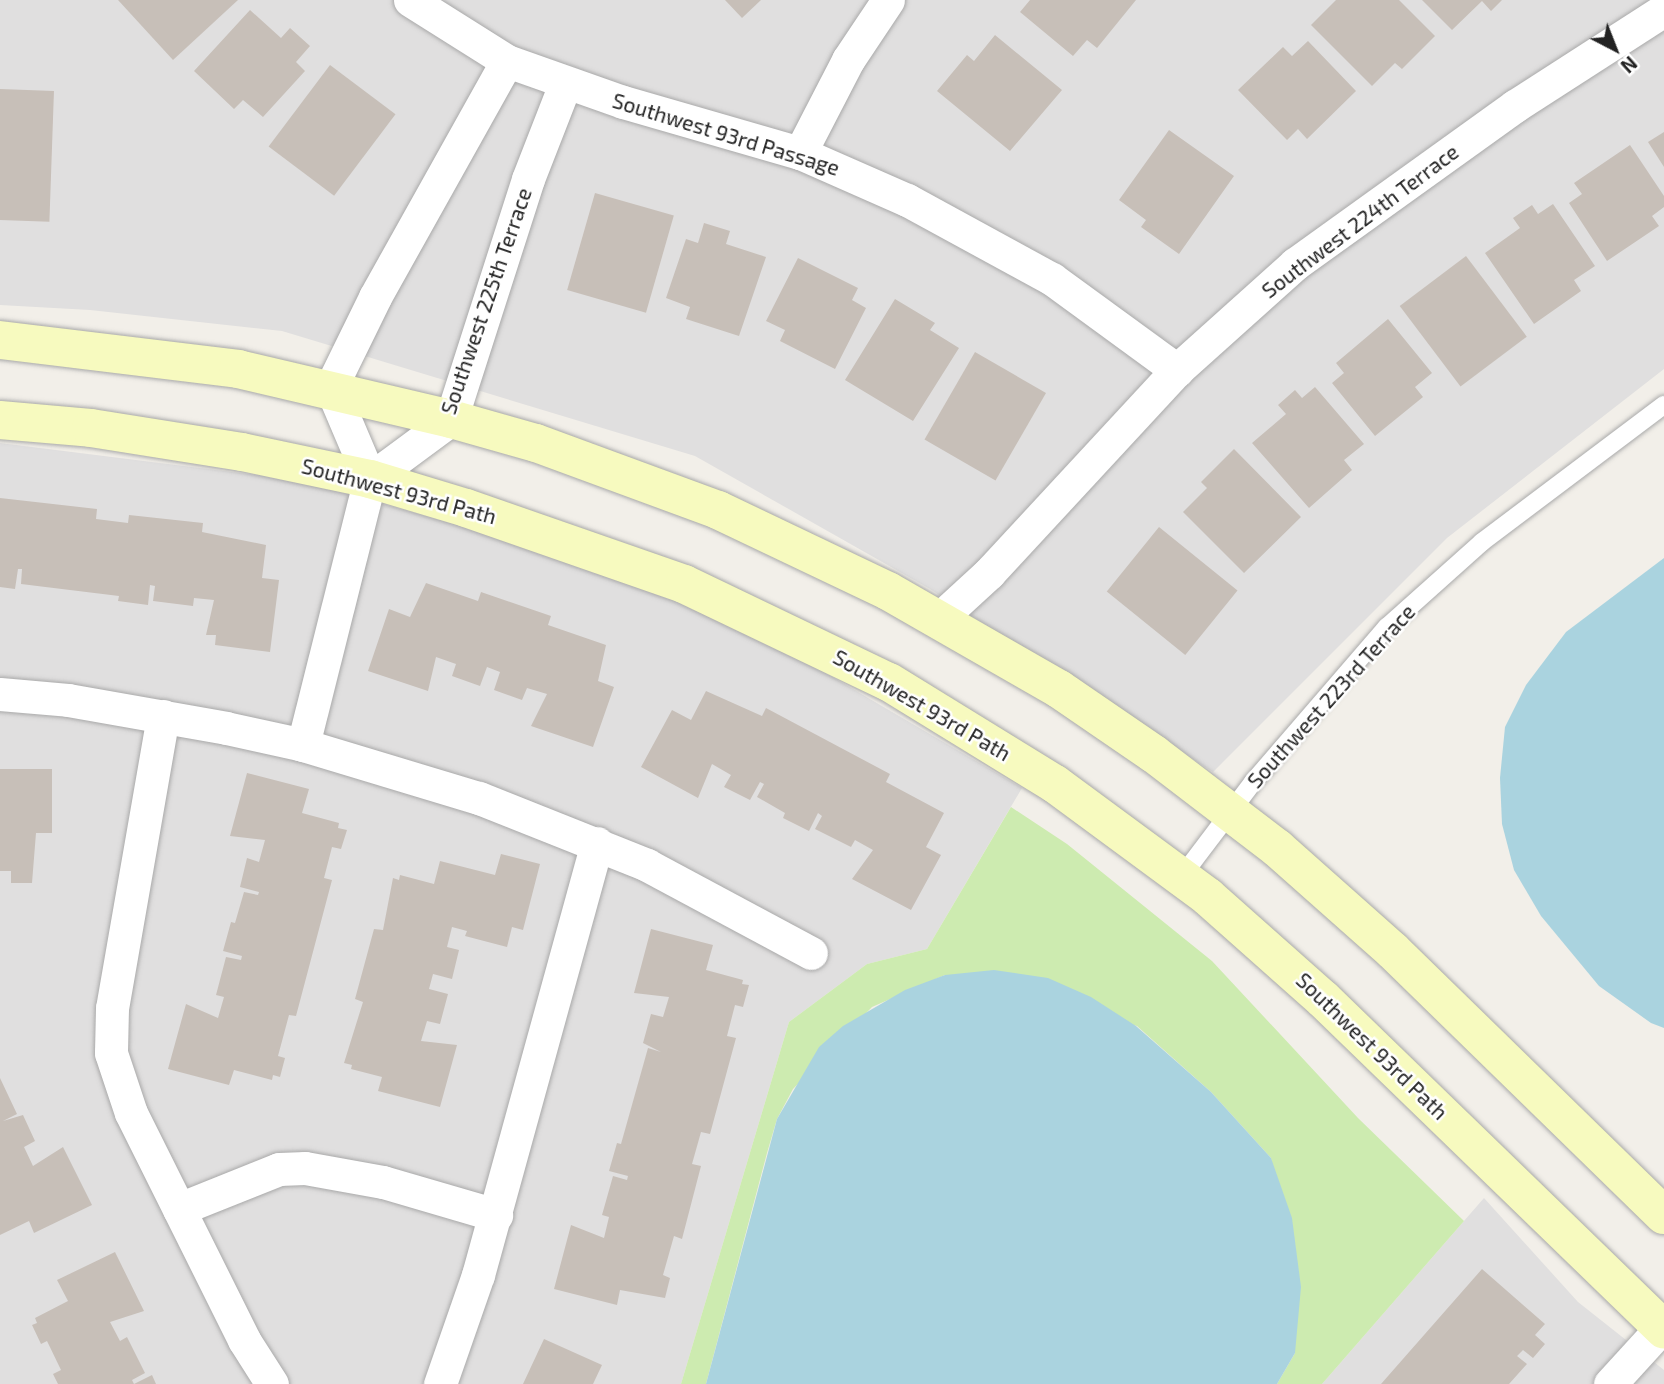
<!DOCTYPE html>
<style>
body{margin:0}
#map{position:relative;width:1664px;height:1384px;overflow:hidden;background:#f2efe9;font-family:"Exo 2",sans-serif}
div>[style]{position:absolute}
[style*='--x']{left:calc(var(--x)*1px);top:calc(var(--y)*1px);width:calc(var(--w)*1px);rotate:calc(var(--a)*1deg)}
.residential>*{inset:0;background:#e0dfdf}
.grass>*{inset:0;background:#cdebb0}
.water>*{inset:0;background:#aad3df}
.building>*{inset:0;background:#c7bfb8;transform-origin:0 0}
.roads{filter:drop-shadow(0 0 2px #a9a9a9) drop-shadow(0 0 2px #a9a9a9)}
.lane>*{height:18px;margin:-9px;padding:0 9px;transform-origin:9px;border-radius:9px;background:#fff}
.street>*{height:33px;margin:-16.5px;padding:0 16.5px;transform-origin:16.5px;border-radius:16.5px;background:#fff}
.secondary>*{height:38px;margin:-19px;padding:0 19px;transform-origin:19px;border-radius:19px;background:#f7fabf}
span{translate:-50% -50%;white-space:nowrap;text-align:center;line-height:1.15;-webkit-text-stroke:5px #fff;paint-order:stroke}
.street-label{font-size:21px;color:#222}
.north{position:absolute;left:1580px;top:14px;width:70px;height:70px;-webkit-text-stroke:5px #fff;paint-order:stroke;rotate:138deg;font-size:19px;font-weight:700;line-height:28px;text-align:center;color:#222}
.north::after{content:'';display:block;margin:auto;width:24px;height:32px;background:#222;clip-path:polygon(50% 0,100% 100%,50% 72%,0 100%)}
</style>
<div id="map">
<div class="residential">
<div style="clip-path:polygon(0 0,1664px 0,1664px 369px,1447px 538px,1213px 772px,930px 589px,695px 456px,282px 331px,90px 310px,0 305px)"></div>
<div style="clip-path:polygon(0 443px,297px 480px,518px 542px,656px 593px,793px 654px,1022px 788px,927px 949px,867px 964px,789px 1022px,681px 1384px,0 1384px)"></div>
<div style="clip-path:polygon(1484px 1198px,1578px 1302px,1664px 1370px,1664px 1384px,1322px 1384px)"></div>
</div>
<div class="grass">
<div style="clip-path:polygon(1011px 807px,1067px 844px,1212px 961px,1358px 1118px,1464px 1221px,1322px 1384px,1277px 1384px,1295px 1353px,1271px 1158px,1211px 1092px,1137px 1026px,945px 975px,872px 1007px,793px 1089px,777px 1119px,767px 1153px,706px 1384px,681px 1384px,789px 1022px,867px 964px,927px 949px)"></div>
</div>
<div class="water">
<div style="clip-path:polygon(1664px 558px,1664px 1028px,1651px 1023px,1599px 986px,1541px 916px,1514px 870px,1502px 824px,1500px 778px,1505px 727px,1526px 685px,1566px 632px)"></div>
<div style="clip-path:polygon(994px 970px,1048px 978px,1091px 997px,1136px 1026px,1211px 1092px,1271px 1158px,1292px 1218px,1301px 1287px,1295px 1353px,1277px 1384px,706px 1384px,777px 1119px,819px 1047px,843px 1026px,905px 990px,945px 975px)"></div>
</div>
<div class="building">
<div style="clip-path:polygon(118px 0,238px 0,173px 60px)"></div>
<div style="clip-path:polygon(725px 0,761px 0,742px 18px)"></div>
<div style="clip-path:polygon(1030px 0,1136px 0,1097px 48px,1087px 40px,1073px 56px,1020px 12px)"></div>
<div style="clip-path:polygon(1336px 0,1399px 0,1435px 36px,1402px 69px,1395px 63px,1372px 86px,1311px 25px)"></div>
<div style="clip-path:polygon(1422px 0,1502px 0,1491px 11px,1482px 1px,1452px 30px)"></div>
<div style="clip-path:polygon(250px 10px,281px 38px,290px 28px,310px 46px,296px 62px,305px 71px,263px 117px,243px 100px,234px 109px,194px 71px)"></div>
<div style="clip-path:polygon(995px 35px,1062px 90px,1010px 151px,937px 91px,967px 55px,974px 61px)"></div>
<div style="clip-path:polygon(1308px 41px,1356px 91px,1307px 139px,1298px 129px,1287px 140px,1238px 90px,1283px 47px,1292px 56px)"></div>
<div style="left:330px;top:65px;width:82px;height:102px;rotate:37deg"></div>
<div style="left:0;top:89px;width:54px;height:131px;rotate:2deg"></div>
<div style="clip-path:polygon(1169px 130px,1234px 176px,1179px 254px,1141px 227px,1146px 220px,1119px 200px)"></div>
<div style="clip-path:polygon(1664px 132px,1664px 167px,1648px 142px)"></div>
<div style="clip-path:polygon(1630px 145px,1664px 196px,1664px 207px,1652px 216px,1659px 226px,1607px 261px,1569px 203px,1582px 194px,1574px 183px)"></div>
<div style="left:595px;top:193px;width:82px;height:101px;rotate:16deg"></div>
<div style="clip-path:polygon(1553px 204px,1595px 266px,1574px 280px,1581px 291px,1534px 324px,1485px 253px,1520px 228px,1513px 218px,1532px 205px,1538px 214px)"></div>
<div style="clip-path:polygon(704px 223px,730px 231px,726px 244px,766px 257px,739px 336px,686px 319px,690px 307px,666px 298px,686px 239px,698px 243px)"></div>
<div style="left:1466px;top:256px;width:101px;height:83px;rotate:53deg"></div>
<div style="clip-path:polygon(798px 258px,858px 288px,852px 300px,866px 308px,835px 369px,780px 341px,785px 330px,766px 321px)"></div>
<div style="clip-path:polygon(895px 299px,935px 323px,930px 330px,959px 348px,913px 421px,845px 380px)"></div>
<div style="clip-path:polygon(1388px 319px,1432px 373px,1415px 387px,1423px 397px,1375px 436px,1332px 383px,1344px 373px,1336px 363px)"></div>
<div style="left:975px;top:352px;width:82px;height:101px;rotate:30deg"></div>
<div style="clip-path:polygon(1315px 387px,1364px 444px,1344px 460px,1352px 470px,1309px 508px,1252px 443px,1286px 414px,1278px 405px,1295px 390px,1302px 398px)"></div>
<div style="clip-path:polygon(1234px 449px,1301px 517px,1244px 573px,1183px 512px,1207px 488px,1201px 482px)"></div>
<div style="clip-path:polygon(0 498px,97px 509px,96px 519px,128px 523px,129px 515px,203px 523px,202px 532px,266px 545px,262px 578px,279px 580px,270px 652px,215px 645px,216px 635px,206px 635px,214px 600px,194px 598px,193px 606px,153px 601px,155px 586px,150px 585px,148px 605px,118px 601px,119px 596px,21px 584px,22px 569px,18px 569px,15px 589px,0 587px)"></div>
<div style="left:1159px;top:527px;width:101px;height:83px;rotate:39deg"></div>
<div style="clip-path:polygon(426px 583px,478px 601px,481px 592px,551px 616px,548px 625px,606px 645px,598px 681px,614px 687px,593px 747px,531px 726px,547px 694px,527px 688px,522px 700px,494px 690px,500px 672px,487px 667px,480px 686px,452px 676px,456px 664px,436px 657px,428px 691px,368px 671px,389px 609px,410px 617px)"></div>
<div style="clip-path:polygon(706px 691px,762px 716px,766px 708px,890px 774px,886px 782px,944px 813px,926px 847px,941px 855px,911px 910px,852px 879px,873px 850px,855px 840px,851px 847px,815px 829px,822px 816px,818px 813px,809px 831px,783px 818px,785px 813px,757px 797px,764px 784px,760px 782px,750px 800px,724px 787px,731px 775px,712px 764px,698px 798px,641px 767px,672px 710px,691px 720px)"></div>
<div style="clip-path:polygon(0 769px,52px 769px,52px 833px,36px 833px,32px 883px,11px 883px,11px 871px,0 871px)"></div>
<div style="clip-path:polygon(247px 773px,309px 789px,302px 813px,339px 823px,338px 828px,347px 830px,341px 849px,332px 847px,324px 878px,332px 880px,296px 1016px,289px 1015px,278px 1056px,285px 1058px,280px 1077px,273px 1075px,272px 1080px,234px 1070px,229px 1085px,168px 1069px,186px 1004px,218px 1018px,224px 997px,216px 995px,226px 957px,241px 960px,242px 956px,223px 951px,231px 922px,235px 923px,244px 892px,258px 895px,259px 892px,240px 887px,247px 858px,259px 862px,265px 840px,230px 836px)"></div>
<div style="clip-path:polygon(501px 854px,540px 864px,523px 930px,512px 927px,507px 947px,465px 936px,467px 931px,452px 927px,447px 947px,459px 950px,452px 979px,433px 974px,429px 989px,448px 994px,440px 1024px,427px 1021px,421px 1041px,457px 1045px,440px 1107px,378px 1091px,382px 1077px,351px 1069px,352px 1065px,344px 1063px,363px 1002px,355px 999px,374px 929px,383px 930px,393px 878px,399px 880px,400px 875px,434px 884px,440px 861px,495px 875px)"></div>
<div style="clip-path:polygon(651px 929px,713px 945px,706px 970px,743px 980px,742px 984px,749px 985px,743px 1007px,735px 1005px,727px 1036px,736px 1038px,710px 1134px,701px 1132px,692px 1164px,701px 1166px,682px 1239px,674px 1236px,663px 1275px,670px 1278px,665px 1298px,620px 1290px,617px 1305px,554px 1289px,571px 1225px,604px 1238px,609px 1217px,602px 1215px,613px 1176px,627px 1180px,628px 1176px,609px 1171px,617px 1143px,621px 1144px,648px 1048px,661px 1052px,643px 1043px,651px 1014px,663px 1017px,669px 997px,634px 993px)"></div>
<div style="clip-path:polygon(0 1078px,17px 1114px,3px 1121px,23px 1115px,35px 1141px,24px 1147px,33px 1166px,63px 1147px,92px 1205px,34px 1233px,29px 1221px,0 1235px)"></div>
<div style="clip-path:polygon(115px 1252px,144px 1311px,110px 1322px,120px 1341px,127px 1337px,145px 1373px,132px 1380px,134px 1384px,152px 1375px,156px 1384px,58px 1384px,53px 1374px,61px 1370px,47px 1341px,41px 1344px,32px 1325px,37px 1323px,35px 1318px,68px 1301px,57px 1280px)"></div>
<div style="clip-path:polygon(1482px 1269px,1545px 1324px,1535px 1335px,1545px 1344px,1533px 1358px,1523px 1350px,1517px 1356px,1527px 1364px,1509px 1384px,1381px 1384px)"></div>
<div style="clip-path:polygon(544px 1339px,602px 1365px,593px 1384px,523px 1384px)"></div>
</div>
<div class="roads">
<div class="lane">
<div style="--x:1182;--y:876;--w:118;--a:-52.9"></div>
<div style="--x:1253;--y:782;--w:205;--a:-49.2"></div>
<div style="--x:1387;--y:627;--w:127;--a:-41.8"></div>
<div style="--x:1482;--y:542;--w:228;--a:-37"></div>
</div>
<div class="street">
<div style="--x:410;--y:0;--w:115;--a:32.2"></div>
<div style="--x:507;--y:61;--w:123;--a:19.5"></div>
<div style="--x:623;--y:102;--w:184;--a:16.1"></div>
<div style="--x:800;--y:153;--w:117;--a:23.7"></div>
<div style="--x:907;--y:200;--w:165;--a:28.6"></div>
<div style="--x:1052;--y:279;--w:155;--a:36.1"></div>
<div style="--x:800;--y:153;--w:105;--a:-62.7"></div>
<div style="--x:848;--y:60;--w:72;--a:-56.3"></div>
<div style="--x:370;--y:479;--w:100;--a:-113"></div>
<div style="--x:331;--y:387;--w:100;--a:-63.9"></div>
<div style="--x:375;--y:297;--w:270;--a:-60.8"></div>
<div style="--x:370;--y:479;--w:101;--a:-36.5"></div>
<div style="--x:451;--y:419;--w:252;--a:-72.2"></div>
<div style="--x:528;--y:179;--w:102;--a:-68.7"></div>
<div style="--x:939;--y:619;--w:68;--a:-42.6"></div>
<div style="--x:989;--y:573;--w:277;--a:-47.2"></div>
<div style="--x:1177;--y:370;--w:159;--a:-41.9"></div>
<div style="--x:1295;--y:264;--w:271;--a:-35.7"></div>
<div style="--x:1515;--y:106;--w:177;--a:-32.8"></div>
<div style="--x:0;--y:694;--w:68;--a:5"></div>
<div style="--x:68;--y:700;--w:160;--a:10"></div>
<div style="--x:226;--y:728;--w:79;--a:12.4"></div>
<div style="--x:303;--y:745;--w:184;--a:16.8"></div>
<div style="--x:479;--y:798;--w:181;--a:21.7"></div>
<div style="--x:647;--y:865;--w:186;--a:28.2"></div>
<div style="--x:163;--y:716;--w:296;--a:99.9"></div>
<div style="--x:112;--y:1008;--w:45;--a:91.3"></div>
<div style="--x:111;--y:1053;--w:63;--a:71.6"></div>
<div style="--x:131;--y:1113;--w:254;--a:63.5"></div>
<div style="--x:244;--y:1340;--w:52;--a:57.5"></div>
<div style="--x:303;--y:745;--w:274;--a:-75.9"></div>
<div style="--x:179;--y:1209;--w:108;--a:-21.8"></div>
<div style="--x:279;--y:1169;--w:26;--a:-2"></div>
<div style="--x:305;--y:1168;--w:79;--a:10.2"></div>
<div style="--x:383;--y:1182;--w:118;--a:16.3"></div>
<div style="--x:440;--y:1384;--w:115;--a:-70.8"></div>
<div style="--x:478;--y:1275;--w:448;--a:-74.6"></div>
<div style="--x:1610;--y:1384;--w:77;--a:-47.6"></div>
</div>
<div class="secondary">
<div style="--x:0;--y:340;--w:240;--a:6.9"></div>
<div style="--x:238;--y:369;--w:219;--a:13.2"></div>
<div style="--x:451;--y:419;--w:88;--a:15.8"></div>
<div style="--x:536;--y:443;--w:194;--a:20.2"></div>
<div style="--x:718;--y:510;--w:188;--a:25.5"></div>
<div style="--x:888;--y:591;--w:197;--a:29.8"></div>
<div style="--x:1059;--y:689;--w:115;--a:34.4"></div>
<div style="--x:1154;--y:754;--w:155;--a:37.4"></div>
<div style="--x:1277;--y:848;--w:155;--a:41.6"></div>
<div style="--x:1393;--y:951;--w:378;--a:44.3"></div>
<div style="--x:0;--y:420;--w:91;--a:5"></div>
<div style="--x:91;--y:428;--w:153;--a:9"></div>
<div style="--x:242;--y:452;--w:131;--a:11.9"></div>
<div style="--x:370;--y:479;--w:100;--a:16.8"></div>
<div style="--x:466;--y:508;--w:231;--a:19.2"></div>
<div style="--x:684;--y:584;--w:227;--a:25.6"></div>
<div style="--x:889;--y:682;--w:195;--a:31.6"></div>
<div style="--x:1055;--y:784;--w:190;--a:36.4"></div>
<div style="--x:1208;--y:897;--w:154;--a:41.6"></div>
<div style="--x:1323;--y:999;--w:475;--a:44.1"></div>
</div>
</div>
<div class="street-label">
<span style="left:726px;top:134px;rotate:17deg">Southwest 93rd Passage</span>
<span style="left:1360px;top:221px;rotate:-37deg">Southwest 224th Terrace</span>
<span style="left:486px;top:301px;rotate:-71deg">Southwest 225th Terrace</span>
<span style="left:399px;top:491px;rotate:15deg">Southwest 93rd Path</span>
<span style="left:1331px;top:696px;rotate:-48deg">Southwest 223rd Terrace</span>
<span style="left:922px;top:705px;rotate:30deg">Southwest 93rd Path</span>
<span style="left:1372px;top:1046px;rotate:44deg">Southwest 93rd Path</span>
</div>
<div class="north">N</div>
</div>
